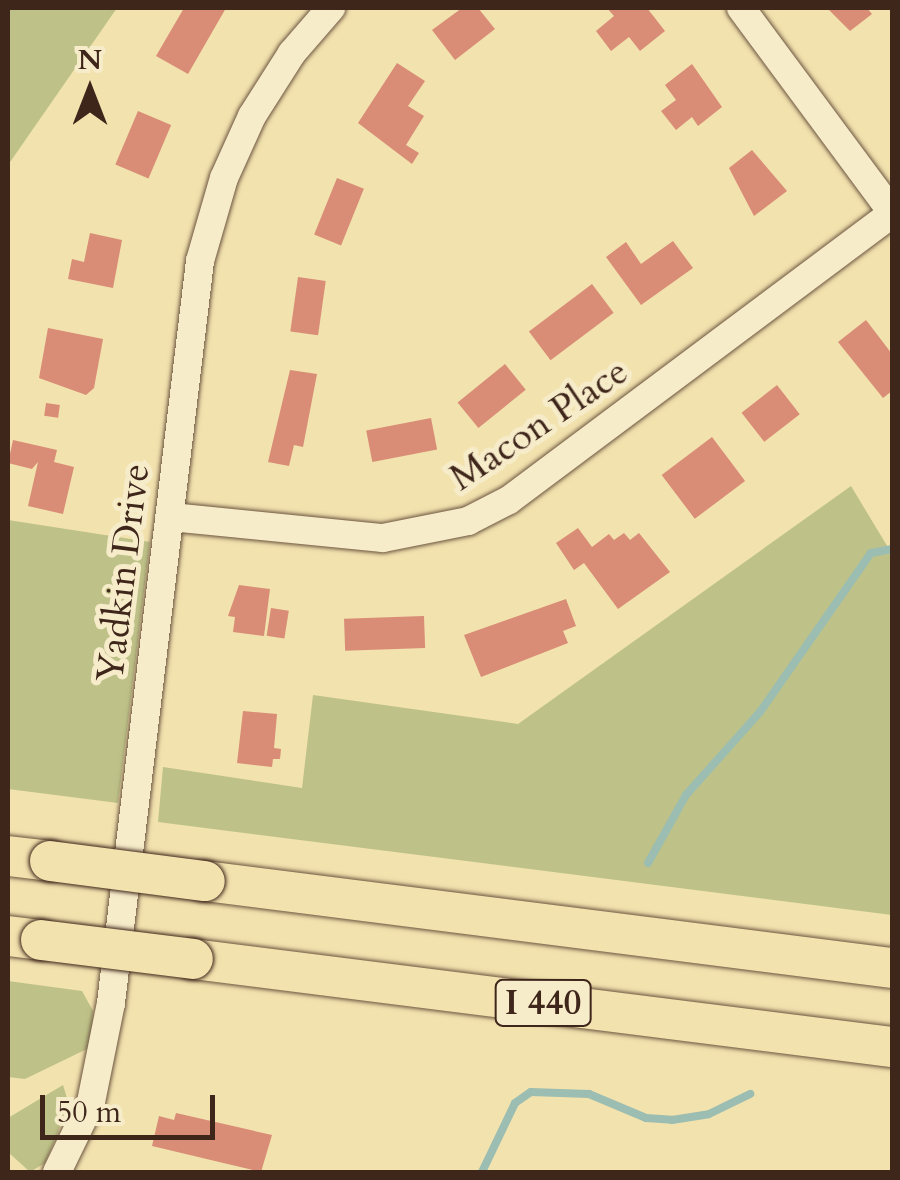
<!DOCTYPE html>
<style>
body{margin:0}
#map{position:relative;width:900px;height:1180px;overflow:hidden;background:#f2e2ae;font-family:Cardo,serif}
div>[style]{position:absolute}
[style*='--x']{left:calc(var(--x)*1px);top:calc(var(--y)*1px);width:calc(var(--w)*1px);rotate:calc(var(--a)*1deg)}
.green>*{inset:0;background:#bec288}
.stream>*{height:8px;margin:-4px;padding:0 4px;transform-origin:4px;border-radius:4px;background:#9cbdb1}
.building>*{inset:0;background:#d98c76;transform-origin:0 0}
.roads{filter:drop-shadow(0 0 2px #6c5540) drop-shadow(0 0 2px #6c5540)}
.minor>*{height:28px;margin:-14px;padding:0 14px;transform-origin:14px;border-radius:14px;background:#f7ecca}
.highway>*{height:40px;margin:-20px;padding:0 20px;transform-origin:20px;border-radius:20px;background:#f2e2ae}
.bridges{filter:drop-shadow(0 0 2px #3f261b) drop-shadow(0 0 2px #3f261b)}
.highway-bridge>*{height:40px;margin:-20px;padding:0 20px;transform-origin:20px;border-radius:20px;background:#f2e2ae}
span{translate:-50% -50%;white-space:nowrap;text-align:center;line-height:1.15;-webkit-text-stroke:10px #f7ecca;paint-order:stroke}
.shield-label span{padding:2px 8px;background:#f7ecca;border:2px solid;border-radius:8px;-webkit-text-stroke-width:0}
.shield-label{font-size:35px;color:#3f261b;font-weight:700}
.street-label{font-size:38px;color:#3f261b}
.frame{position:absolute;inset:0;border:10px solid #3f261b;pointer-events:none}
.north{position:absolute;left:40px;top:40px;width:100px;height:100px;-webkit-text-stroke:8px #f7ecca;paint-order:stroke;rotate:0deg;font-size:28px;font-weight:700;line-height:40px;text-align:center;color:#3f261b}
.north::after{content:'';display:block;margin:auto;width:35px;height:45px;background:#3f261b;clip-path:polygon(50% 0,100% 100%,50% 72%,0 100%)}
.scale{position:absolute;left:40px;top:1095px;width:175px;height:45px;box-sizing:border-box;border:5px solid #3f261b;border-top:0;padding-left:12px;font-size:30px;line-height:35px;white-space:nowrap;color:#3f261b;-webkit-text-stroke:8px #f7ecca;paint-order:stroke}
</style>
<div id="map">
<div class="green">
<div style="clip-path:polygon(8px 8px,117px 8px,8px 165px)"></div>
<div style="clip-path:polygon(851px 486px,892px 554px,892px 915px,158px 822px,163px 767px,302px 788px,313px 695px,518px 724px)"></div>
<div style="clip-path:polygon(8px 520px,150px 542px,118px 803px,8px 789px)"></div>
<div style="clip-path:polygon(8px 981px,82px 991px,93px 1011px,91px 1047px,25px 1079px,8px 1077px)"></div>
<div style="clip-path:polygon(63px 1085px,68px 1101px,58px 1132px,45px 1163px,30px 1172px,8px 1152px,8px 1118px)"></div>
</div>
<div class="stream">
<div style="--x:648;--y:863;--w:78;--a:-60.8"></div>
<div style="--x:686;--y:795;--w:111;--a:-48.3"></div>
<div style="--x:760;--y:712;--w:194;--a:-55.1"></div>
<div style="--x:871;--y:553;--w:21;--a:-11"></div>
<div style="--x:482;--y:1172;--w:76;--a:-64.4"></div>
<div style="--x:515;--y:1103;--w:19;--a:-35"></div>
<div style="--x:531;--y:1092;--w:58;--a:2"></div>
<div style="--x:589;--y:1094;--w:62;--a:22.8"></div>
<div style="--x:646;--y:1118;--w:26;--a:4"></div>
<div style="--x:672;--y:1120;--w:37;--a:-9"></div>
<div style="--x:709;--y:1114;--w:46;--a:-26"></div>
</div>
<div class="building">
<div style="clip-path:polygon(184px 8px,226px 8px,188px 74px,156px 56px)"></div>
<div style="clip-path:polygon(462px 8px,478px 8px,495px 29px,455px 60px,432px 30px)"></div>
<div style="clip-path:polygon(607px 8px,647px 8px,665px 31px,640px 51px,629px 37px,611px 51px,596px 31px,614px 16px)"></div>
<div style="clip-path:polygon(827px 8px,867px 8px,872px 14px,850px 31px)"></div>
<div style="clip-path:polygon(397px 63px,425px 81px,408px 106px,424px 116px,406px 145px,419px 153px,412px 164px,358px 123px)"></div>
<div style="clip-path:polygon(692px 64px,722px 107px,698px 126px,692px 117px,676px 130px,661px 111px,676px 100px,665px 85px)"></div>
<div style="left:138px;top:111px;width:36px;height:58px;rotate:23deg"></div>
<div style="clip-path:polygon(752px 150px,787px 191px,754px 216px,729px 168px)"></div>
<div style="left:337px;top:178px;width:29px;height:61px;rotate:22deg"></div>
<div style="clip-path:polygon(90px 233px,122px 240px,113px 288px,68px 279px,72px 259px,84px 262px)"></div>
<div style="clip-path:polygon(673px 241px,693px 268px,641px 305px,606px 257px,626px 242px,641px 264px)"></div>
<div style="left:298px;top:277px;width:28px;height:55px;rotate:8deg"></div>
<div style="left:592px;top:284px;width:36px;height:79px;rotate:53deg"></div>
<div style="clip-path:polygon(866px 320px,892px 354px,892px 391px,883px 398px,838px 342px)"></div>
<div style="clip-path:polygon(48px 328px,103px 339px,94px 388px,86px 395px,39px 378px)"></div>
<div style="left:505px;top:364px;width:33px;height:61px;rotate:51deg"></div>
<div style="clip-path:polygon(290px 370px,317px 374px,303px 447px,294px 445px,289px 466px,268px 462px)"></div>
<div style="left:777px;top:385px;width:37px;height:45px;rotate:52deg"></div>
<div style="left:46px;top:403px;width:14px;height:13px;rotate:8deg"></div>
<div style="left:431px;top:418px;width:32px;height:66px;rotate:79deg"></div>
<div style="left:712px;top:437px;width:55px;height:63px;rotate:53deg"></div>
<div style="clip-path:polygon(13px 440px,57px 450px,54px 462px,74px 467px,63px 514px,28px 506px,38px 462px,32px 469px,8px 463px)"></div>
<div style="clip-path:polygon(578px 528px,592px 547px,609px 534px,614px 540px,624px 533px,630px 540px,639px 533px,670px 572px,618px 609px,584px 563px,574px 570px,556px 543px)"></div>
<div style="clip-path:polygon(239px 585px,270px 589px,264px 636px,233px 632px,235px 617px,228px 616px)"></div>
<div style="clip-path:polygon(566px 599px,576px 626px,563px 631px,568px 643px,481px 677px,464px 635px)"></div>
<div style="left:271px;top:608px;width:18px;height:28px;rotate:9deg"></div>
<div style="left:424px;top:616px;width:32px;height:80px;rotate:88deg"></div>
<div style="clip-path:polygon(243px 711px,277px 714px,274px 748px,281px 749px,280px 759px,273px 759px,272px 767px,237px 763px)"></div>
<div style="clip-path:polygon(176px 1113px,272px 1135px,261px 1172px,152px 1146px,159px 1116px,174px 1120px)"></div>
</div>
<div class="roads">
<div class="minor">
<div style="--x:741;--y:8;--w:254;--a:53.5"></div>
<div style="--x:171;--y:517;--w:213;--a:5.7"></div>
<div style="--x:383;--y:538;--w:87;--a:-11.3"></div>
<div style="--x:468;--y:521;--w:46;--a:-27.1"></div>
<div style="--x:509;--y:500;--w:479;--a:-36.8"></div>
<div style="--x:57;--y:1172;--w:78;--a:-64.1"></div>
<div style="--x:91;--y:1102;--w:101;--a:-78.6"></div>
<div style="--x:111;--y:1003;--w:747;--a:-83.16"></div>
<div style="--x:200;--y:261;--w:86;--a:-73.9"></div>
<div style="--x:224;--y:178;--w:68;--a:-65.7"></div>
<div style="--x:252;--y:116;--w:75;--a:-57.6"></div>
<div style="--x:292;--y:53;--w:60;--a:-49.1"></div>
</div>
<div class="highway">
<div style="--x:8;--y:856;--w:42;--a:6.8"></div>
<div style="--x:205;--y:881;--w:692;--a:7.22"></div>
<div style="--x:8;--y:936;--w:33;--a:7"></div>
<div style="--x:193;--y:959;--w:705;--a:7.18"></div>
</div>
</div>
<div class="bridges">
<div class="highway-bridge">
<div style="--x:50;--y:861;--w:156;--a:7.4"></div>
<div style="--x:41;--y:940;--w:153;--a:7.1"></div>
</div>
</div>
<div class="shield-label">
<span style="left:543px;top:1003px">I 440</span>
</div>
<div class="street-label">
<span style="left:539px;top:425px;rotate:-34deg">Macon Place</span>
<span style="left:124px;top:573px;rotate:-83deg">Yadkin Drive</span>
</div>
<div class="frame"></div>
<div class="north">N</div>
<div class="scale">50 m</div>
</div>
